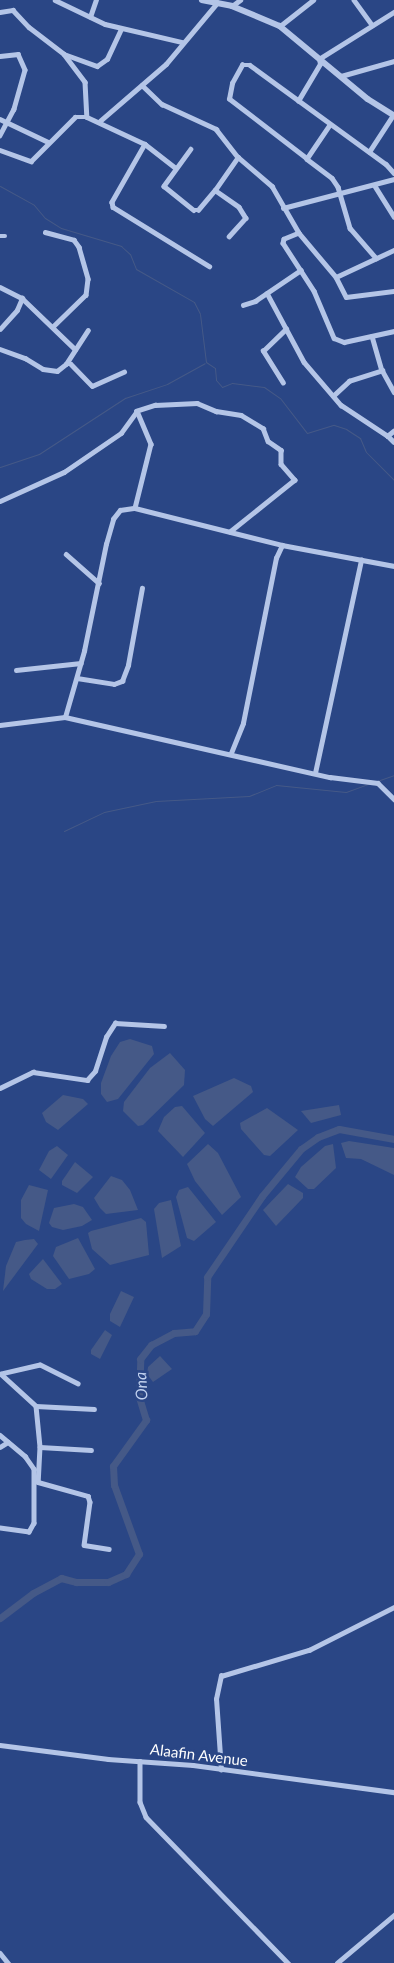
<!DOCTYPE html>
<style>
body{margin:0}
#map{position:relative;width:394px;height:1963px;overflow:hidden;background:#2a4685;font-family:Lato,sans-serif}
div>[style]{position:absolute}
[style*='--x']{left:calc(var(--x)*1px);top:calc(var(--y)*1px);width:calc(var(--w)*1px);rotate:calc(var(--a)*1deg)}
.water>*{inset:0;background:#455987}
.stream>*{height:1px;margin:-0.5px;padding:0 0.5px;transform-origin:0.5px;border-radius:0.5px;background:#455987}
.river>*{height:7px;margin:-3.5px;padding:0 3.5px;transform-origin:3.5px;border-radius:3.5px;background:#455987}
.minor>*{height:4.5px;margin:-2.25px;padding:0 2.25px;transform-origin:2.25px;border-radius:2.25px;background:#b4c5e7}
.tertiary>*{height:5.5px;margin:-2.75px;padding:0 2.75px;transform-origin:2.75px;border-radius:2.75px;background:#b4c5e7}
span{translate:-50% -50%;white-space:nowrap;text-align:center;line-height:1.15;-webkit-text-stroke:5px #2a4685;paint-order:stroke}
.street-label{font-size:15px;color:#fff}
.water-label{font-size:16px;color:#c0d0ee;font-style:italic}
</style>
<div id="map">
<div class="water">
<div style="clip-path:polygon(130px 1039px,152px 1046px,154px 1054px,118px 1099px,107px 1102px,101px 1094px,101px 1083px,111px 1056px,120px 1042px)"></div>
<div style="clip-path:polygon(170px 1053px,185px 1070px,184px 1085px,143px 1125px,138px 1126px,123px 1111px,124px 1102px,150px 1068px)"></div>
<div style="clip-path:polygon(234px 1078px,251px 1086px,253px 1092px,213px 1126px,205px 1119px,193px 1096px)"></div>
<div style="clip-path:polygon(63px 1095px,83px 1099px,88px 1104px,58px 1130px,46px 1122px,42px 1113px)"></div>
<div style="clip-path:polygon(339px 1105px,341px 1115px,311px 1123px,301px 1111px)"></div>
<div style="clip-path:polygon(182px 1106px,205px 1133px,183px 1157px,158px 1131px,164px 1117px,175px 1107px)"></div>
<div style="clip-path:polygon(267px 1108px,298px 1130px,270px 1156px,264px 1155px,241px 1129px,240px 1123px)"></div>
<div style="clip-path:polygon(349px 1141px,394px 1148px,394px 1175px,361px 1159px,346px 1158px,341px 1143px)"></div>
<div style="clip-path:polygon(208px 1144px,218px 1153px,241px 1197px,222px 1215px,195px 1181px,187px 1164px)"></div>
<div style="clip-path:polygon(333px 1144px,336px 1168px,314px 1189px,308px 1189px,295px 1177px,301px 1167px,325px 1146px)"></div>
<div style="clip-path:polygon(57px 1146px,68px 1155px,51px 1179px,39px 1170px,49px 1151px)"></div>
<div style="clip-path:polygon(75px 1162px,93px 1177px,77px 1193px,62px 1185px,62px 1181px)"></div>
<div style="clip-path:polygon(111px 1176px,122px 1180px,130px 1190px,138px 1210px,106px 1214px,100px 1208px,94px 1198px)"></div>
<div style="clip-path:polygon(288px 1184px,303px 1193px,303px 1198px,276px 1226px,263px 1210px)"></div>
<div style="clip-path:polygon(29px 1185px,48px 1190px,39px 1231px,26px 1224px,21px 1218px,21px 1200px)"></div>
<div style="clip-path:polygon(188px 1187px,216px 1222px,194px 1241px,187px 1238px,176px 1197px,179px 1190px)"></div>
<div style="clip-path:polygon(171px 1200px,181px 1246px,162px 1258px,154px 1209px,159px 1203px)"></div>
<div style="clip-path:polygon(74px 1204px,83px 1207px,92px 1220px,82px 1226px,63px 1230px,52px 1227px,49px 1223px,54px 1208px)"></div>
<div style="clip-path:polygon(141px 1218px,146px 1222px,149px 1255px,110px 1265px,92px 1249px,88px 1233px,91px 1231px)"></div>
<div style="clip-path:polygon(78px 1238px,95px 1269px,89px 1274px,69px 1279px,53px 1256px,56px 1247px)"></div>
<div style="clip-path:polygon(25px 1240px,34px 1239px,38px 1244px,3px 1291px,6px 1266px,16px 1242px)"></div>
<div style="clip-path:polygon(43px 1259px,62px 1284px,55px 1289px,47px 1289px,31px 1279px,29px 1274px)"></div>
<div style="clip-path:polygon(121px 1291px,134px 1297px,120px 1327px,110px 1321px,110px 1314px)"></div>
<div style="clip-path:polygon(105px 1330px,112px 1335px,100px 1359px,91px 1354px,91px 1350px)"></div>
<div style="clip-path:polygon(160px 1356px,172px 1369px,153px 1382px,147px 1374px,148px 1367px)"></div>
</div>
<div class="stream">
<div style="--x:0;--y:186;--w:39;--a:29"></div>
<div style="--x:34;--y:205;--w:17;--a:50"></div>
<div style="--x:45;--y:218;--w:19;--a:32"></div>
<div style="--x:61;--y:228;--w:63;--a:16.7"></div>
<div style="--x:121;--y:246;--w:12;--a:42"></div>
<div style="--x:130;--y:254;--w:16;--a:68"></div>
<div style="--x:136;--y:269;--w:67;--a:29.6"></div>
<div style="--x:194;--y:302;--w:13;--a:63"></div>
<div style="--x:200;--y:314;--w:48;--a:82.9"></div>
<div style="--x:206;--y:362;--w:11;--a:34"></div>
<div style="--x:215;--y:368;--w:12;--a:85"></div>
<div style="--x:216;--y:380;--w:9;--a:49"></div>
<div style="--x:222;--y:387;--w:11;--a:-22"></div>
<div style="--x:232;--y:383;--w:32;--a:7"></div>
<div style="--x:264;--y:387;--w:19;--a:35"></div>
<div style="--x:280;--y:398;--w:44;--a:52.4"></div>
<div style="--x:307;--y:433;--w:28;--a:-17"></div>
<div style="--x:334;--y:425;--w:13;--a:18"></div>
<div style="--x:346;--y:429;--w:17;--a:33"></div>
<div style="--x:360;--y:438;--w:15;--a:67"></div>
<div style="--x:366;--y:452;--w:40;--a:45"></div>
<div style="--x:0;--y:467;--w:41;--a:-18.4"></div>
<div style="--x:39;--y:454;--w:103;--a:-33.1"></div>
<div style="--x:125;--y:398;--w:44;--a:-18.4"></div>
<div style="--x:167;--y:384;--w:43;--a:-28.9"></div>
<div style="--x:377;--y:781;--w:18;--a:-19"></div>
<div style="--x:64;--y:831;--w:44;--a:-25.4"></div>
<div style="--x:104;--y:812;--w:53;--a:-11.9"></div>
<div style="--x:156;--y:801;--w:93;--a:-3.1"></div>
<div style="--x:249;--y:796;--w:29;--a:-22"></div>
<div style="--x:276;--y:785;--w:70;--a:5.7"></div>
<div style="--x:346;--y:792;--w:23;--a:-20"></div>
</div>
<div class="river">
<div style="--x:0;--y:1618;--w:41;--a:-37.1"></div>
<div style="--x:33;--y:1593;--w:32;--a:-28"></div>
<div style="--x:61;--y:1578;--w:16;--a:15"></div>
<div style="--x:76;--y:1582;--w:32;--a:0"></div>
<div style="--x:108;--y:1582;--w:20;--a:-24"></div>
<div style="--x:126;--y:1574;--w:24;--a:-57"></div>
<div style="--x:139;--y:1554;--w:73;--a:-109.9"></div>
<div style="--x:114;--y:1485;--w:19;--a:-93"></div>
<div style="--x:113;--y:1466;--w:57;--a:-54.3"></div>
<div style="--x:146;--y:1420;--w:24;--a:-107"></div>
<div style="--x:139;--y:1397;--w:38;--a:-88"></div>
<div style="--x:140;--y:1359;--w:18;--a:-52"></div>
<div style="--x:151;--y:1345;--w:26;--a:-28"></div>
<div style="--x:174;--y:1333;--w:21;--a:-5"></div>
<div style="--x:195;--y:1331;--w:20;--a:-57"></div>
<div style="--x:206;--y:1314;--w:37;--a:-88"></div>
<div style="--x:207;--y:1277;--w:98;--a:-55.8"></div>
<div style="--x:262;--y:1196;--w:61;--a:-50.3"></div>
<div style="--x:301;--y:1149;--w:21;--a:-35"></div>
<div style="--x:318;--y:1137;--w:22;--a:-21"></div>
<div style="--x:339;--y:1129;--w:56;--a:10.3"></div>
</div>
<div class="minor">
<div style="--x:55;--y:0;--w:55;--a:25.6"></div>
<div style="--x:105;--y:24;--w:79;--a:13.2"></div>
<div style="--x:354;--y:0;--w:31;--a:54"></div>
<div style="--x:232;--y:6;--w:10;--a:-37"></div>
<div style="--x:0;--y:12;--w:13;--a:-9"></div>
<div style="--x:13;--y:10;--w:23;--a:47"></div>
<div style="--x:29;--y:27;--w:44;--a:37.6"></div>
<div style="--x:64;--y:54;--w:35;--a:20"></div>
<div style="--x:97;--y:66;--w:12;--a:-35"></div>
<div style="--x:107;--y:59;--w:33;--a:-65"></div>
<div style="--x:90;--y:17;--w:18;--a:-71"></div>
<div style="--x:280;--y:26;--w:42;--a:-38.2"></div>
<div style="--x:64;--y:54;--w:35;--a:53"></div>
<div style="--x:85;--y:82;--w:35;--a:87"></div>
<div style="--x:87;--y:117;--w:64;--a:25"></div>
<div style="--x:145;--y:144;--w:39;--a:38"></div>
<div style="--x:0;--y:56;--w:18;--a:-6"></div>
<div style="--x:18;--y:54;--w:17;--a:66"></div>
<div style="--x:25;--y:70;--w:41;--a:105.8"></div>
<div style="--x:14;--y:109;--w:30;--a:118"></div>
<div style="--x:341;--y:76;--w:55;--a:-15.8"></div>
<div style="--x:142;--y:85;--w:28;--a:44"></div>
<div style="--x:162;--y:104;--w:60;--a:24.8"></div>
<div style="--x:216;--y:129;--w:36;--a:52"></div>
<div style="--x:238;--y:157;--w:45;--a:40.5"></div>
<div style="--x:272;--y:186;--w:54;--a:60.1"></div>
<div style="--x:299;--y:233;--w:57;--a:49.9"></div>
<div style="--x:336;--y:277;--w:22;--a:63"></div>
<div style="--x:346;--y:297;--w:48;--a:-7.1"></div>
<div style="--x:298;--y:101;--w:43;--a:-59.3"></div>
<div style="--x:320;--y:64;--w:5;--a:-101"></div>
<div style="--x:319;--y:59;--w:89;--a:-32.1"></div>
<div style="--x:0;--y:119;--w:53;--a:25.6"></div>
<div style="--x:100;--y:121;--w:87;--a:-40.8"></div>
<div style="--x:166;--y:64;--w:80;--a:-50.1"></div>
<div style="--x:330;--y:125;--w:41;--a:124.1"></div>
<div style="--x:307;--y:159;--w:98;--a:-142.4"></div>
<div style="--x:229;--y:99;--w:16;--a:-79"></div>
<div style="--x:232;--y:83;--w:21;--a:-61"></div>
<div style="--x:242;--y:65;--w:8;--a:0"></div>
<div style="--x:250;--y:65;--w:168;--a:36.1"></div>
<div style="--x:386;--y:164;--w:12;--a:48"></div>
<div style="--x:145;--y:144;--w:67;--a:119.6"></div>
<div style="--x:112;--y:202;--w:5;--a:79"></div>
<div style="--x:113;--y:207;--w:113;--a:31.6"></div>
<div style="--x:191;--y:149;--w:46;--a:126.1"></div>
<div style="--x:164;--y:186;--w:38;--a:39"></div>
<div style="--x:194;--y:210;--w:4;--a:0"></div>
<div style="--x:198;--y:210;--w:26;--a:-50"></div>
<div style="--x:215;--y:190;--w:40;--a:-55.1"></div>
<div style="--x:0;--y:150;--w:33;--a:20"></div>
<div style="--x:31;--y:161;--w:62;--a:-45"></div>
<div style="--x:75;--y:117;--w:12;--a:0"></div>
<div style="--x:369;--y:152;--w:44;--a:-57"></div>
<div style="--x:307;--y:159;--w:31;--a:37"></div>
<div style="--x:332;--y:178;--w:11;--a:56"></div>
<div style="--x:338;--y:187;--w:43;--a:73.7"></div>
<div style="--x:350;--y:228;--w:40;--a:49"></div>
<div style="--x:375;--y:186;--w:36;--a:58"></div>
<div style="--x:215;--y:190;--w:29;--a:35"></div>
<div style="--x:239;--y:207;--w:13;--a:58"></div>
<div style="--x:246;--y:218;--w:25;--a:132"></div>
<div style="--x:283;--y:208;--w:115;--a:-14.6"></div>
<div style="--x:45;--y:232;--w:30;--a:15"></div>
<div style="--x:74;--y:240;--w:9;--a:54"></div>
<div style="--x:79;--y:247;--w:33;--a:74"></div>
<div style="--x:88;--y:279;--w:16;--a:97"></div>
<div style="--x:86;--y:295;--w:46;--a:135.9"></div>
<div style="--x:299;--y:233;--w:16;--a:158"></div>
<div style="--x:284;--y:239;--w:4;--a:104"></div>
<div style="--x:283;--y:243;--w:57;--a:57.1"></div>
<div style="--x:314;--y:291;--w:51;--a:66.9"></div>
<div style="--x:334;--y:338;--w:11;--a:22"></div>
<div style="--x:344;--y:342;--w:51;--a:-12.4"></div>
<div style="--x:0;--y:236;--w:5;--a:0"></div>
<div style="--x:336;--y:277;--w:64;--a:-25"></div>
<div style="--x:0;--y:287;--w:25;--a:27"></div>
<div style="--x:22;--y:298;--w:74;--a:43.9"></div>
<div style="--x:267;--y:293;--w:78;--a:61.8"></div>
<div style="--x:304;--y:362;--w:57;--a:49.3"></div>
<div style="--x:341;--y:405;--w:56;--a:33.4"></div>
<div style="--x:243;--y:305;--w:13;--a:-18"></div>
<div style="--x:255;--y:301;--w:55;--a:-34"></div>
<div style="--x:0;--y:329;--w:25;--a:-48"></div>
<div style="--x:17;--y:310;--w:13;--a:-67"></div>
<div style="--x:372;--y:336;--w:35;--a:74"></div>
<div style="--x:382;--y:370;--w:25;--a:61"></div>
<div style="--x:0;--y:349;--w:27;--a:20"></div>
<div style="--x:25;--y:358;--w:21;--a:31"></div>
<div style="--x:43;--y:369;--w:14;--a:8"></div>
<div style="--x:57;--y:371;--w:11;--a:-38"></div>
<div style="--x:66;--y:364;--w:40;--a:-57.1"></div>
<div style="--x:66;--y:364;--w:5;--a:0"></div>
<div style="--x:71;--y:364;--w:30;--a:46"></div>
<div style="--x:92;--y:386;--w:35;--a:-24"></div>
<div style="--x:283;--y:383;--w:38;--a:-122"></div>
<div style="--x:263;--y:351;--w:32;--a:-44"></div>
<div style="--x:333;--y:396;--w:22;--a:-43"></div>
<div style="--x:349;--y:381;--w:35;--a:-18"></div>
<div style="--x:136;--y:411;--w:20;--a:-18"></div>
<div style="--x:155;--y:405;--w:42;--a:-2.7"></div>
<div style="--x:197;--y:403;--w:21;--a:23"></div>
<div style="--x:216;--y:411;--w:25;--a:9"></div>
<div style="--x:241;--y:415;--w:26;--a:31"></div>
<div style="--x:263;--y:428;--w:14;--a:69"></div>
<div style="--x:268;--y:441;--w:16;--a:35"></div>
<div style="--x:281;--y:450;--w:14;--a:90"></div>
<div style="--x:281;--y:464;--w:21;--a:49"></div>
<div style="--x:295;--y:480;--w:83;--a:141.3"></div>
<div style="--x:394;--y:431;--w:8;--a:140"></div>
<div style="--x:388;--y:436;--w:8;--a:45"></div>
<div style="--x:0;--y:501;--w:70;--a:-24.4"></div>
<div style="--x:64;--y:472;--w:69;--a:-34.4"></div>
<div style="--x:121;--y:433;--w:27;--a:-54"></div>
<div style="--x:137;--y:411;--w:36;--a:67"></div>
<div style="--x:151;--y:444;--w:66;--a:104"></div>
<div style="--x:66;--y:554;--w:44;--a:41.3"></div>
<div style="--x:16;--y:670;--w:65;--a:-6.1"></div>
<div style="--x:77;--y:678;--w:37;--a:9"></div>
<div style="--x:114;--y:684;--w:9;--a:-21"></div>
<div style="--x:122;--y:681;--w:17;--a:-69"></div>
<div style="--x:128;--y:665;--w:78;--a:-79.7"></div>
<div style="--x:65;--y:717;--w:69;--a:-73.9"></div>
<div style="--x:84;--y:651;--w:109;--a:-78.4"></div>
<div style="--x:106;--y:544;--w:26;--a:-74"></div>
<div style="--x:113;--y:519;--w:11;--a:-52"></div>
<div style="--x:120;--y:510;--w:15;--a:-8"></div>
<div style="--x:135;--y:508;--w:152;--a:14.1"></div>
<div style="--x:282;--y:545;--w:114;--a:10.6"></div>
<div style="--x:0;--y:725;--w:65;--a:-7"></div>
<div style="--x:65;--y:717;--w:272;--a:12.8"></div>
<div style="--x:330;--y:777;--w:48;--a:7.1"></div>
<div style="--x:378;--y:783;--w:23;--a:45"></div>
<div style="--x:231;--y:753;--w:32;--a:-68"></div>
<div style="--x:243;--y:723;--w:168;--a:-78.7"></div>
<div style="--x:276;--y:558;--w:14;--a:-65"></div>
<div style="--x:315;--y:773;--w:218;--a:-77.8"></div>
<div style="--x:0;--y:1088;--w:37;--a:-26"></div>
<div style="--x:33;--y:1072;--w:55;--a:8.4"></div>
<div style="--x:87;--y:1080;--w:12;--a:-48"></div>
<div style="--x:95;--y:1071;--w:36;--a:-72"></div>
<div style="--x:106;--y:1037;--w:17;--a:-57"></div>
<div style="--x:115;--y:1023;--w:49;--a:3.5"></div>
<div style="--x:78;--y:1384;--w:42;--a:-153.4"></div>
<div style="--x:40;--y:1365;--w:40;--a:167"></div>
<div style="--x:1;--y:1374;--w:47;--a:42.4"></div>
<div style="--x:36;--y:1406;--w:41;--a:84.4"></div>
<div style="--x:40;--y:1447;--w:35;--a:93"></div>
<div style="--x:38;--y:1482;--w:52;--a:15.6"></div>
<div style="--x:88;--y:1496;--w:6;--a:72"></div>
<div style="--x:90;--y:1502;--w:43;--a:97.9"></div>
<div style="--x:84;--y:1545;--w:25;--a:9"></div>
<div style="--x:36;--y:1406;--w:58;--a:3"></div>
<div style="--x:0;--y:1435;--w:33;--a:40"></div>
<div style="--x:25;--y:1456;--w:16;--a:55"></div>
<div style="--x:34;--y:1469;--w:54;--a:90"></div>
<div style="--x:34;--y:1523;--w:10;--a:119"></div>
<div style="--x:29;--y:1532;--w:29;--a:-172"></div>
<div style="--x:0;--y:1447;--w:9;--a:-32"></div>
<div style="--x:40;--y:1447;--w:51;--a:3.4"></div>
<div style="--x:0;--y:1745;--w:109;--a:7.4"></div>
<div style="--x:108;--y:1759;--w:85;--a:4"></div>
<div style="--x:193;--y:1765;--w:203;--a:7.7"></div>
<div style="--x:140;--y:1761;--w:41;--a:90"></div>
<div style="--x:140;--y:1802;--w:16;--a:68"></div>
<div style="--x:146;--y:1817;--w:204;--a:45.8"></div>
<div style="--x:221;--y:1770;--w:71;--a:-94"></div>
<div style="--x:216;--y:1699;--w:24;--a:-78"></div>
<div style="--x:221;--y:1676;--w:92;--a:-16.5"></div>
<div style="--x:309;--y:1650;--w:95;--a:-26.8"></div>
<div style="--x:0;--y:1953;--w:13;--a:51"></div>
<div style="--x:337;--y:1963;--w:75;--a:-40.1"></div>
</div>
<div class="tertiary">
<div style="--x:202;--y:0;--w:31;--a:11"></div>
<div style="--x:232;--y:6;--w:52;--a:22.6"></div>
<div style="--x:280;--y:26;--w:114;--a:39.7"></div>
<div style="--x:368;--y:99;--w:31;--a:32"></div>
</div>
<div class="street-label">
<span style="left:199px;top:1755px;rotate:7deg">Alaafin Avenue</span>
</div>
<div class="water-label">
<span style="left:141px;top:1386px;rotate:-93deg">Ona</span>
</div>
</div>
